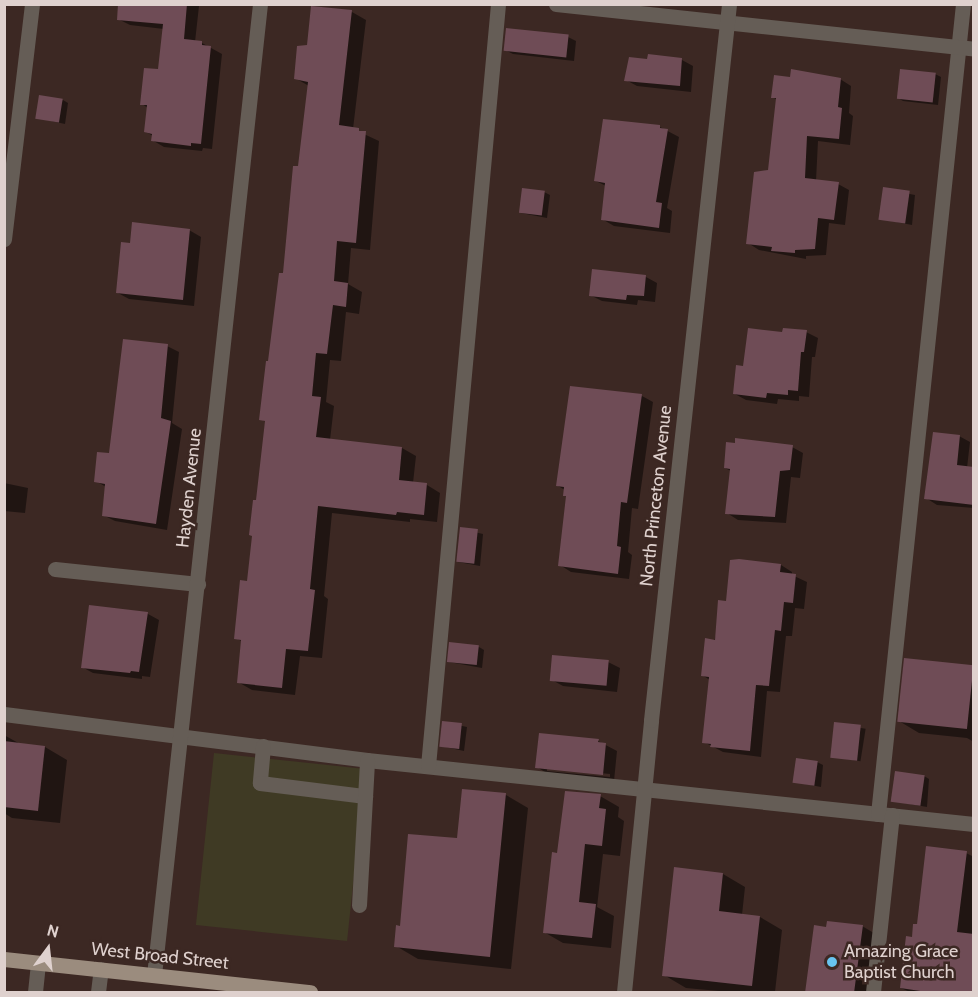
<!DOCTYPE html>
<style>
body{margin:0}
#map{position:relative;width:978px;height:997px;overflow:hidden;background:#3c2823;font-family:Cabin,sans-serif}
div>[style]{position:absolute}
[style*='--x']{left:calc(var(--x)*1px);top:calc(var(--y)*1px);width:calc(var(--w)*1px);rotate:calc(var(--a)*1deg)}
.green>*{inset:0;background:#3f3a24;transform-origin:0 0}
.shadow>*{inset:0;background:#0007;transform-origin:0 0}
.building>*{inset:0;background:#6f4c56;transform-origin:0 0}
.service>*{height:15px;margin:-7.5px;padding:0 7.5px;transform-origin:7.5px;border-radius:7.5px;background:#655d56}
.minor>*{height:15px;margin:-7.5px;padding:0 7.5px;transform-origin:7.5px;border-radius:7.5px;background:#655d56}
.primary>*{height:15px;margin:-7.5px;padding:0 7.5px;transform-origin:7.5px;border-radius:7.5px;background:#9b8c7e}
.dots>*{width:16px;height:16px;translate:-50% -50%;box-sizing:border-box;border:3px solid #3c2823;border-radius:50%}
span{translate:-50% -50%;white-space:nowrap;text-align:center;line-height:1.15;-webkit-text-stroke:5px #3c2823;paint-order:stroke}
.street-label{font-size:18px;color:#dfd1ce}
.poi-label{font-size:18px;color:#dfd1ce}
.left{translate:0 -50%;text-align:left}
.frame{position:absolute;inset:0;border:6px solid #dfd1ce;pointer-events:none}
.north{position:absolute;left:18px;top:919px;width:60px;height:60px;-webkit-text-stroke:4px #3c2823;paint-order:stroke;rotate:15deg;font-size:16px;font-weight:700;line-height:24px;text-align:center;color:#dfd1ce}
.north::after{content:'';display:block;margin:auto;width:21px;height:27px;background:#dfd1ce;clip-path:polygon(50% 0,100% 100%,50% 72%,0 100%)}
</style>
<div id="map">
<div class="green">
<div style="left:214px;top:753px;width:152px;height:173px;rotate:6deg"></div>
</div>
<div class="shadow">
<div style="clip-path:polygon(120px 4px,199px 6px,195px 42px,202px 43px,222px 54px,212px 149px,203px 148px,202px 151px,164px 147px,152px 140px,153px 136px,146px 132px,148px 108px,142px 104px,159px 71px,164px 29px,130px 25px,118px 19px)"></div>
<div style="clip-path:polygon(352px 12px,366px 20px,353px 129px,379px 141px,370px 250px,351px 248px,348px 284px,362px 292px,359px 314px,346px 312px,341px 361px,330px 360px,326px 402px,334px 406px,330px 440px,402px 448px,416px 456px,413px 483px,427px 485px,440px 493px,437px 522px,410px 519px,410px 522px,332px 513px,324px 596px,328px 599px,322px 658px,300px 656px,295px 695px,252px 690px,238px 682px,243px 642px,236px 638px,249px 582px,266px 422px,261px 419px,300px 168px,309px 86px,295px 78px,308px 46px)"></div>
<div style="clip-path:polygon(568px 37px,576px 41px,574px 61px,513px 54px,505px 50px)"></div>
<div style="clip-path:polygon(649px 56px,682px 60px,693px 66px,691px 92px,637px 86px,626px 80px,649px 61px)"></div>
<div style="clip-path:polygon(935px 74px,941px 77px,938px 105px,903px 101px,898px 98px)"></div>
<div style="clip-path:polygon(840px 79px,851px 86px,849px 113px,853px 116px,850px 145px,818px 141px,816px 181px,838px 184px,849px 190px,845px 225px,829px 223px,826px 255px,806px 256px,806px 259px,759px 250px,748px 243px,770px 172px,777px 100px,773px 97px)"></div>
<div style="clip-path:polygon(63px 100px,68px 103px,65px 124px,38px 118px)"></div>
<div style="clip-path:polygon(660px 127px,679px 137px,667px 208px,672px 211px,670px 233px,614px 226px,602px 219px,606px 186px,596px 181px)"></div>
<div style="clip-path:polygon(884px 189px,915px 195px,912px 225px,881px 219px)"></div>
<div style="clip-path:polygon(544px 192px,550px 195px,547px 218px,521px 213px)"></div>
<div style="clip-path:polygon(189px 230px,201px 237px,194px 306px,129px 299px,118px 293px,131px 245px)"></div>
<div style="clip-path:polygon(646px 277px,657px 283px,655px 302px,638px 300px,637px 305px,602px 301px,590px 295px)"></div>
<div style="clip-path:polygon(806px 332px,818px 338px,815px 357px,812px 357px,809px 397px,799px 396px,799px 401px,778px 399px,777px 404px,746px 400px,735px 394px,745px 368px,783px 333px)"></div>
<div style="clip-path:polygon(167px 346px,179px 352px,172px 423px,182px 429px,167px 530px,115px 521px,103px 515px,106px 487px,96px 481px)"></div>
<div style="clip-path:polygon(642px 396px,653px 402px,638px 509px,632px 508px,628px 552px,632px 555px,629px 579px,571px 572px,560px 565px,567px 497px,564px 495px,565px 490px,558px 486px)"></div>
<div style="clip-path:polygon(959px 436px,970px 442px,967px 468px,974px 469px,974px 508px,937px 505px,926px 498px)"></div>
<div style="clip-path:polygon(792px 447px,803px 453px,800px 478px,791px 477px,786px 523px,738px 520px,727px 513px,731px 471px,725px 468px)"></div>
<div style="clip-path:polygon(4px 483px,28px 488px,25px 513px,4px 511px)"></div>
<div style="clip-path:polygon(461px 529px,483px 534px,480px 566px,458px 562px)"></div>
<div style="clip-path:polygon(781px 565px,792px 572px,792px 575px,807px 582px,804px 609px,795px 608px,792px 636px,786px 636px,780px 692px,767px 691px,761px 757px,723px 752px,704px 742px,710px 680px,702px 675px,728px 602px)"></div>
<div style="clip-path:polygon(90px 606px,148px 614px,159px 620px,150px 677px,142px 676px,142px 679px,93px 673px,82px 667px)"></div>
<div style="clip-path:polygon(479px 647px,484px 650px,482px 668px,449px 662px)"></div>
<div style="clip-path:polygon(608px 662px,620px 668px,617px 692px,563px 686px,552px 680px)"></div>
<div style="clip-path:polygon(974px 667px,974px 742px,967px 738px,919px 733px,899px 721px)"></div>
<div style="clip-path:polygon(443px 722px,467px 727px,464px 751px,441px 746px)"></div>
<div style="left:836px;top:724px;width:30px;height:33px;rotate:9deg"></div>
<div style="clip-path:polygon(4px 735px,22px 745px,45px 747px,67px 760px,60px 823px,12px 818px,4px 813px)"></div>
<div style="clip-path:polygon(evenodd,598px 741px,617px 751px,614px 781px,548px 774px,537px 767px,598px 741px,547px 768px,610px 774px,610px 777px,547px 771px,547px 768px)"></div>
<div style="clip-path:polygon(817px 762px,823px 765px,821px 787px,795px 782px)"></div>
<div style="clip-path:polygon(924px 776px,929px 779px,927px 807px,893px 801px)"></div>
<div style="clip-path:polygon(506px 795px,528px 808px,511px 969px,418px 959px,396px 946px,401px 927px,459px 840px)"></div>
<div style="clip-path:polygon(600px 796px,619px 807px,618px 817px,624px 821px,620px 856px,603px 854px,597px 907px,614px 916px,611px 948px,563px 943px,544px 932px,558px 855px)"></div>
<div style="clip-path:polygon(966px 853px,974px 857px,974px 992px,910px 992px,901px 988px,913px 938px)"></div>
<div style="clip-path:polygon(723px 874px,745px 887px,742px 915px,760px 917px,782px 930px,775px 992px,730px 992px,686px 988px,664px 975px)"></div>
<div style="clip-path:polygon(862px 926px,884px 939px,878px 992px,811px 992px)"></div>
</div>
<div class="building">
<div style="clip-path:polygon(118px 4px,187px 4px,184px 39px,202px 41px,202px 45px,211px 46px,201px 144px,191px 143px,191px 146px,151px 141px,152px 134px,144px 132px,147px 105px,140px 105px,144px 68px,158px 69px,163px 24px,117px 20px)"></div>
<div style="clip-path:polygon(311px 6px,352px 10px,339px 125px,359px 128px,359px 131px,366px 131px,356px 243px,337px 241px,334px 281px,348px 283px,346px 307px,333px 305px,327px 354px,316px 353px,312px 396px,321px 397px,316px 437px,402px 447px,399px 480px,427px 483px,424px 515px,397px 512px,396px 515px,318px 506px,310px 589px,315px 590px,308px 651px,286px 649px,282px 688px,237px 683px,241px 640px,234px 639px,240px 580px,247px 581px,252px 536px,249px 535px,253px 500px,256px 500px,265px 421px,259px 420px,266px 361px,268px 361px,279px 273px,283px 273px,293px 166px,298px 166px,308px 82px,294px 79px,297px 46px,307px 45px)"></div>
<div style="left:506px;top:28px;width:63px;height:23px;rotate:6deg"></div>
<div style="clip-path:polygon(648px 54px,682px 58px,680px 86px,624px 81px,629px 57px,647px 59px)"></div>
<div style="clip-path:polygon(791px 69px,841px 78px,838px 107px,842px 108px,839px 139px,807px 136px,805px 178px,839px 182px,834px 220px,818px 218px,815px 249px,795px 250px,795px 253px,771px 251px,772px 247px,746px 244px,754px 172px,768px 170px,776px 98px,771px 98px,774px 75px,790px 77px)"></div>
<div style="left:900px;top:69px;width:36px;height:30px;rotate:6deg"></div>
<div style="left:39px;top:95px;width:24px;height:24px;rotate:9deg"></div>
<div style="clip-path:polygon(603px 119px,660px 125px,660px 128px,668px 129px,656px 202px,662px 203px,659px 228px,601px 220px,605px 183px,594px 181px)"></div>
<div style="left:883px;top:187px;width:27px;height:33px;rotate:8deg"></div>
<div style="left:522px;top:188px;width:23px;height:25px;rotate:7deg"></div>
<div style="clip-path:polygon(132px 222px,190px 229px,183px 300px,116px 293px,121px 242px,130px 243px)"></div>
<div style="clip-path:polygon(592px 269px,646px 275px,644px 296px,627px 295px,626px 300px,589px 296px)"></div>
<div style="clip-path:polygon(748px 328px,782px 332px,783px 328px,807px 330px,804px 352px,801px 352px,798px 391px,788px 390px,788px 395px,767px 393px,766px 398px,733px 394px,736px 365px,743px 366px)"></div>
<div style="clip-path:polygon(123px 339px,168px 344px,161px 418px,171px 421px,156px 524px,102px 516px,105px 484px,94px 482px,97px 452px,109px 453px)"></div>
<div style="clip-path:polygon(570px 386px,642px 394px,627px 503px,621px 502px,617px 546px,621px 547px,618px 574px,558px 566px,566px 496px,563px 496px,564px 487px,556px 486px)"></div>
<div style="clip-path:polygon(933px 432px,960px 435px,957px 465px,974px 467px,974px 505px,924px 499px)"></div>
<div style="clip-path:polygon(735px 438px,793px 445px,790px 470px,780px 471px,775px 517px,725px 514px,730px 469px,724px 468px,726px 442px,735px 443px)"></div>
<div style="left:460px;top:527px;width:18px;height:35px;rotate:6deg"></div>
<div style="clip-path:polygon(739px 559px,781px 564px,780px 572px,796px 574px,793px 603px,784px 602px,781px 631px,775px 630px,769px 686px,756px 685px,750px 751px,710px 747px,711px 744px,702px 743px,709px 677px,701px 676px,705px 638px,715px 640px,718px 600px,726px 601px,730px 560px)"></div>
<div style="clip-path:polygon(89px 605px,148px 612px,139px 672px,131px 671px,130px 673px,81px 668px)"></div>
<div style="left:449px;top:642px;width:30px;height:20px;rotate:6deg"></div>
<div style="left:552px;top:655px;width:57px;height:26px;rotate:5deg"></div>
<div style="left:904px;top:658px;width:70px;height:64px;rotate:6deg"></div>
<div style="left:442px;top:721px;width:20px;height:26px;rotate:6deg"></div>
<div style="left:834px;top:722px;width:27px;height:36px;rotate:6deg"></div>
<div style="clip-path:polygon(539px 733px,599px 739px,598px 742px,606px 743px,603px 775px,535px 768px)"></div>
<div style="clip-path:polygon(4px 741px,45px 746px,38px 811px,4px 807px)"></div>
<div style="left:796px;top:758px;width:22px;height:25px;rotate:8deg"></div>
<div style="left:895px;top:771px;width:30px;height:31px;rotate:8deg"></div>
<div style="clip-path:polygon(462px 789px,506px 793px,490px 957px,394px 947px,396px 925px,400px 926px,408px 834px,457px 838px)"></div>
<div style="clip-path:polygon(565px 791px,601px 794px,599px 808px,606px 809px,602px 846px,585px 844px,579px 902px,596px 904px,592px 938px,543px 933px,552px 852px,557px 853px)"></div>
<div style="clip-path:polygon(926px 846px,967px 851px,957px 932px,974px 934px,974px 993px,934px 993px,900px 988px,906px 936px,912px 937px,913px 924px,917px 924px)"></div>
<div style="clip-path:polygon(674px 867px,723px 873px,719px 911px,760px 916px,752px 986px,662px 976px)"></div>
<div style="clip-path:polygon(827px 921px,863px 925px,854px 993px,805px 993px,814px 925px,826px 927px)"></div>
</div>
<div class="service">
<div style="--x:4;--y:239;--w:237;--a:-83.2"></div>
<div style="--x:55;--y:569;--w:144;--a:6"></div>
<div style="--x:4;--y:714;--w:366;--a:7.2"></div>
<div style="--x:367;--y:760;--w:610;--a:6.02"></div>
<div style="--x:263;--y:746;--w:37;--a:95"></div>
<div style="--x:260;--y:783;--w:106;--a:7.1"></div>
<div style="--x:428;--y:766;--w:765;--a:-84.75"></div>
<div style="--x:878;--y:814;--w:814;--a:-84.01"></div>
<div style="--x:359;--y:905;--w:145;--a:-86.8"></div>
<div style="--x:35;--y:992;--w:29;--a:-84"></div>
<div style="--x:873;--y:992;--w:178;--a:-83.9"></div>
</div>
<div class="minor">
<div style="--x:556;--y:4;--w:420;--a:6.1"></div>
<div style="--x:154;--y:975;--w:977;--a:-83.77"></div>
<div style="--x:98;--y:992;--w:23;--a:-83"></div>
<div style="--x:624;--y:992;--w:273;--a:-84.3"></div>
<div style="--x:651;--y:720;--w:720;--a:-83.78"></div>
</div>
<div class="primary">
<div style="--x:4;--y:959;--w:308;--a:6.2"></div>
</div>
<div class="dots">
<div style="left:832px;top:962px;background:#68c4f0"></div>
</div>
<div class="street-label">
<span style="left:189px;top:488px;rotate:-84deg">Hayden Avenue</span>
<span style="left:656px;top:496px;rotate:-84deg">North Princeton Avenue</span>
<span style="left:160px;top:956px;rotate:6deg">West Broad Street</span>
</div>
<div class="poi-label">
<span class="left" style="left:844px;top:962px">Amazing Grace<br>Baptist Church</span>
</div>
<div class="frame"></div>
<div class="north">N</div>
</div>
